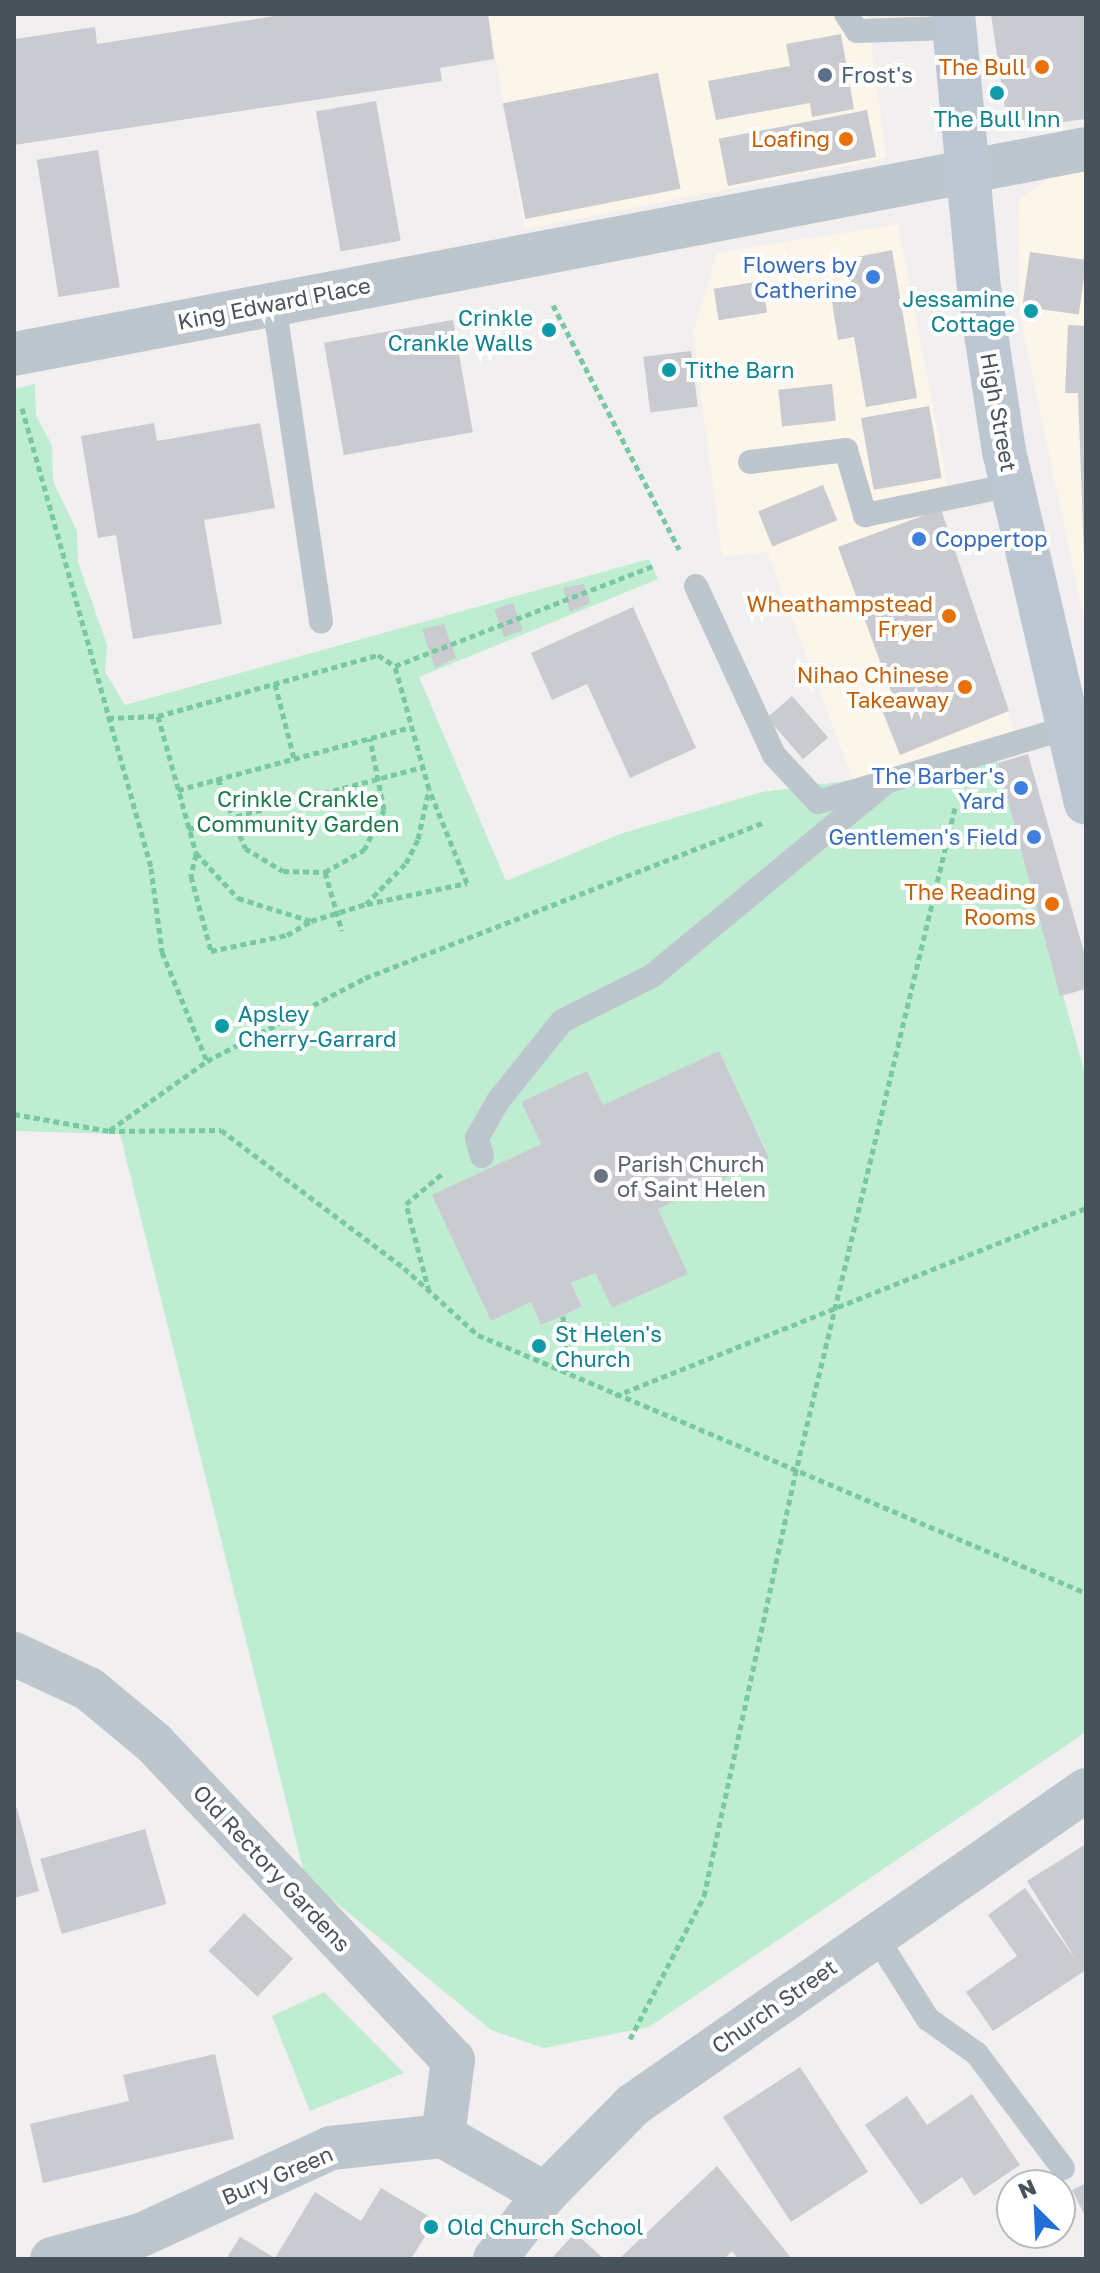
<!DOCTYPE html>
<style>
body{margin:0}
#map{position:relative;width:1100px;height:2273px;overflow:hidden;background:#f1efef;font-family:"Golos Text",sans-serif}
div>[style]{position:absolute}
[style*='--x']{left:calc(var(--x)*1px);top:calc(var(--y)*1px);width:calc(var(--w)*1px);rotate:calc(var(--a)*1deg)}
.commercial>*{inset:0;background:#fbf6e9}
.green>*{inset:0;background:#bfedd1}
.building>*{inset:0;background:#c9cbd1;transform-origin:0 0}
.path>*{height:5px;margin-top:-2.5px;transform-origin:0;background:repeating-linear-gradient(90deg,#78c9a2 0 6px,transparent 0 10px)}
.service>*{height:24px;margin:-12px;padding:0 12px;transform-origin:12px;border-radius:12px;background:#bdc6cd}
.minor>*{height:44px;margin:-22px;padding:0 22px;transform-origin:22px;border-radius:22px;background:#bdc6cd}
.tertiary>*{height:44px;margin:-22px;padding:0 22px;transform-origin:22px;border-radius:22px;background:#bdc6cd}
.secondary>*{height:44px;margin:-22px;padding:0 22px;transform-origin:22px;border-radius:22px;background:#bdc7d2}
.dots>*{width:22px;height:22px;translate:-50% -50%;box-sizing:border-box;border:4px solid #fff;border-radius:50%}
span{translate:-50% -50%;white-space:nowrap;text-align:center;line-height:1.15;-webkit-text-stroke:8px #fff;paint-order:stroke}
.food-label{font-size:22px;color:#c56008}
.right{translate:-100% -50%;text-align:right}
.service-label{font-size:22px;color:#4e5e75}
.left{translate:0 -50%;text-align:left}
.culture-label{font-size:22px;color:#0d838f}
.shop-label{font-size:22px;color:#366cbe}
.street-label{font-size:22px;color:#47525b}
.park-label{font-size:22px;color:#1b7a4b}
.worship-label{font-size:22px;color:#5b616d}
.frame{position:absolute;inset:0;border:16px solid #47525b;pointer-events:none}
.north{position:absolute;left:996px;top:2169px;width:80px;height:80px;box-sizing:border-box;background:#fff;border:2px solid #b5babd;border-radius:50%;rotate:336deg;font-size:22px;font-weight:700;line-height:32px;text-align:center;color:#47525b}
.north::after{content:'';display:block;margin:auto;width:28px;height:36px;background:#216fd9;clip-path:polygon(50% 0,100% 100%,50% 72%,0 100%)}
</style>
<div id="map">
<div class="commercial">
<i style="clip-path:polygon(488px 14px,876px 14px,868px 17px,886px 158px,525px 229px)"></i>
<i style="clip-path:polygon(1086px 167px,1086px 629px,1019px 312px,1018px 200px,1051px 176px)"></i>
<i style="clip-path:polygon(898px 224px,947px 481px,941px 509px,1015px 732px,853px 780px,767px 552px,722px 557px,693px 332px,717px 253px)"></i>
</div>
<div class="green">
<i style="clip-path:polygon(evenodd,35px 384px,36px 416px,52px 445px,53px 481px,77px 531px,78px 562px,107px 645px,105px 672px,125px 705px,649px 559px,658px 579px,419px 677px,506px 881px,620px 834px,762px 792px,853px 780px,981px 741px,998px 763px,1086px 1077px,1086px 1732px,649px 2027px,544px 2048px,491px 2030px,305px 1877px,120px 1134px,14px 1131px,14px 389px,35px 384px,719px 1052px,769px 1157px,658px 1209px,687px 1274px,612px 1308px,595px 1273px,571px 1283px,582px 1306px,563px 1316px,542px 1325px,531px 1302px,491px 1321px,433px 1195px,541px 1144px,521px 1102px,587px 1072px,603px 1105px,719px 1052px)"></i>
<i style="clip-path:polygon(324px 1992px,404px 2073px,310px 2111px,272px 2016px)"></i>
</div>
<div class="building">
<i style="clip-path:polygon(287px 14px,488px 14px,494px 59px,440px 68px,442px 81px,14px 145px,15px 39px,95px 27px,97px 44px)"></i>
<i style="clip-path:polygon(991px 14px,1086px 14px,1086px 119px,1008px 129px)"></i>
<i style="clip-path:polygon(841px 34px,854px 109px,812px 117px,810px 103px,716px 120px,708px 81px,790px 66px,786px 44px)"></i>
<i style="left:658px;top:73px;width:118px;height:158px;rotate:79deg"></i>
<i style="left:376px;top:101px;width:142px;height:61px;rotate:80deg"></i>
<i style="left:867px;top:110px;width:48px;height:151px;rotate:79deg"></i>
<i style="left:98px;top:150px;width:139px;height:62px;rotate:81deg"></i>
<i style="clip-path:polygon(892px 250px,917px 398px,866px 407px,854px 337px,838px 340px,832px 302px,854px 298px,847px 259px)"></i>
<i style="left:1030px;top:252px;width:57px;height:55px;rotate:8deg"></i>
<i style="left:762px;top:281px;width:32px;height:49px;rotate:81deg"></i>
<i style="left:453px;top:320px;width:114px;height:131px;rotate:80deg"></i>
<i style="clip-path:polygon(1068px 325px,1086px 326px,1084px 557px,1078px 393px,1065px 393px)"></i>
<i style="left:691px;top:351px;width:56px;height:48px;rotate:83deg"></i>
<i style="left:832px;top:384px;width:37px;height:54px;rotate:84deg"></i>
<i style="left:929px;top:406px;width:73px;height:69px;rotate:80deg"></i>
<i style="clip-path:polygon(154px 423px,157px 441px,260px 423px,275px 508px,204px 520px,222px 624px,133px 639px,116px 535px,98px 538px,81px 436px)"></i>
<i style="left:823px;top:485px;width:38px;height:70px;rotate:68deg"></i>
<i style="clip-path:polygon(941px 509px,1009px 711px,900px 755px,882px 710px,896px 705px,838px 547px)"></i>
<i style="clip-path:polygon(584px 584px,590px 603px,570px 612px,563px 588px)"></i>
<i style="left:513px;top:603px;width:29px;height:20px;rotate:70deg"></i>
<i style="clip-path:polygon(633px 607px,696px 748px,630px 778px,587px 684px,552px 700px,531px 653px)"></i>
<i style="clip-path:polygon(444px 624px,456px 658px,435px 668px,422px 629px)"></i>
<i style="left:792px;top:696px;width:55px;height:33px;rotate:49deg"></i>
<i style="clip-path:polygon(1028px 754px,1086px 959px,1086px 989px,1060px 996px,998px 763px)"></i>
<i style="clip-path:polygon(719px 1051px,769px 1158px,658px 1209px,688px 1274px,612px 1308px,595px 1273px,571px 1283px,582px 1306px,563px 1316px,541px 1325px,531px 1302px,491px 1321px,432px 1195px,541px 1144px,521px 1102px,587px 1071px,603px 1105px)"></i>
<i style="clip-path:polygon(17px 1808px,39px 1891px,14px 1898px,14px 1809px)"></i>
<i style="left:145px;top:1829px;width:78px;height:109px;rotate:74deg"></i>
<i style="clip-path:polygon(1086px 1844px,1086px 1970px,993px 2031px,966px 1992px,1017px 1956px,988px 1915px,1025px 1888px,1076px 1960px,1027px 1881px)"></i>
<i style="left:244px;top:1913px;width:67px;height:52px;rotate:43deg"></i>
<i style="clip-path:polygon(215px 2054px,234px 2139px,43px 2183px,30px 2124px,129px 2101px,123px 2075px)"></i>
<i style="left:800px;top:2067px;width:125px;height:92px;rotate:57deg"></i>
<i style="clip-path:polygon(972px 2094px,1020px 2165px,974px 2196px,962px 2177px,921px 2205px,865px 2125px,907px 2096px,927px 2125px)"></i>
<i style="clip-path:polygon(717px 2166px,792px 2259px,738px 2259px,732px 2251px,724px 2259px,619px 2259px)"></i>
<i style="clip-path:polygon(1086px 2183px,1086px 2218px,1072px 2190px)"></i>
<i style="clip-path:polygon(381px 2188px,435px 2220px,411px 2259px,226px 2259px,240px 2237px,275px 2258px,315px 2192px,361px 2221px)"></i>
<i style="clip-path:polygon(575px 2233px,604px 2259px,551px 2259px)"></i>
</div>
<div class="path">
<i style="--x:553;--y:305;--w:275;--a:62.7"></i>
<i style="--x:22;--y:408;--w:478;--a:74.3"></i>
<i style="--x:151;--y:868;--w:85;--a:82.5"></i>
<i style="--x:162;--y:952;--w:118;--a:67.6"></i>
<i style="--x:275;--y:684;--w:76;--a:75.6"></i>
<i style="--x:158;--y:716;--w:142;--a:74.5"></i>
<i style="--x:196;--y:853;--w:62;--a:47"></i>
<i style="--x:238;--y:898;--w:77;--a:17.5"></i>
<i style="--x:311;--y:921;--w:58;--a:-17.2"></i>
<i style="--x:366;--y:904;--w:57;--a:-45.7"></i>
<i style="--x:406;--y:863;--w:27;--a:-63"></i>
<i style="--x:418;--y:839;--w:51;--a:-77.6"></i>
<i style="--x:429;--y:789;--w:128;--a:-105.5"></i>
<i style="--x:108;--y:718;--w:50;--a:-2.3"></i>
<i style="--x:158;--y:716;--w:228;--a:-15.5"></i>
<i style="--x:378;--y:655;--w:20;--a:33"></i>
<i style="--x:395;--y:666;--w:280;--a:-21.2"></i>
<i style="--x:218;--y:779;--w:74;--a:68.6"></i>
<i style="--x:245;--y:848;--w:44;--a:31.2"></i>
<i style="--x:283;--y:871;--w:42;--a:1.4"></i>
<i style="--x:325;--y:872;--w:45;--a:-29.4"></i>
<i style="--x:364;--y:850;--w:45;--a:-63.4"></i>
<i style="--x:384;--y:810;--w:73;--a:-101"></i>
<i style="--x:178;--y:790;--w:241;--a:-15.1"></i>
<i style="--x:188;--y:829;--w:243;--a:-14.8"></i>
<i style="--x:196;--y:854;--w:23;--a:103"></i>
<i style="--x:191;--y:876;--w:78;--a:75.1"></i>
<i style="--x:211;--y:951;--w:78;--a:-11.9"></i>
<i style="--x:287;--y:935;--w:28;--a:-30"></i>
<i style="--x:325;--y:872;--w:61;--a:73.9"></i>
<i style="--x:367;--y:904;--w:102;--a:-11.9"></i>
<i style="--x:467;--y:883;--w:101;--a:-112"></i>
<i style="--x:14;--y:1114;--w:97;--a:10.1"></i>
<i style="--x:109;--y:1131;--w:112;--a:-0.5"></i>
<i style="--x:221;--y:1130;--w:229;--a:37"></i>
<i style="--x:404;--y:1268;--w:100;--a:42.2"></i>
<i style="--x:478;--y:1335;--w:660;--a:22.99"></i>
<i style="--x:110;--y:1130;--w:119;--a:-35.4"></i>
<i style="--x:207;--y:1061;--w:178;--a:-27.7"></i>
<i style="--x:365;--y:978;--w:429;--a:-21.3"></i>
<i style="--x:429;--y:1291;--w:90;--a:-104.8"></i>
<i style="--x:406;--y:1204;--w:48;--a:-40"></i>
<i style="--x:563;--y:1316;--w:59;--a:86.1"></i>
<i style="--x:615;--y:1396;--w:507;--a:-21.76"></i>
<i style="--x:630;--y:2039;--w:161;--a:-62.6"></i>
<i style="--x:704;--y:1896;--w:431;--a:-77.8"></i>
<i style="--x:795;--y:1475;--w:686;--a:-76.51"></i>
</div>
<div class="service">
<i style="--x:846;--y:14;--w:20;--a:57"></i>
<i style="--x:857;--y:31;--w:95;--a:-1.8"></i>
<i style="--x:274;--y:303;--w:322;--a:81.6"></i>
<i style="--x:750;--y:462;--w:97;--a:-7.1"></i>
<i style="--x:846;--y:450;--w:68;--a:73.7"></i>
<i style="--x:865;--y:515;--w:150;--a:-11.5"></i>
<i style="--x:696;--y:586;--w:186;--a:65.2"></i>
<i style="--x:774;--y:755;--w:64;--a:46.9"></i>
<i style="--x:818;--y:802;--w:259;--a:-16.6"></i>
<i style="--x:482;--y:1156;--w:19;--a:-106"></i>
<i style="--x:477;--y:1138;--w:43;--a:-60.4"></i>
<i style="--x:498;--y:1101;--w:102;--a:-51.3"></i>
<i style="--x:562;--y:1021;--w:101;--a:-26.6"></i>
<i style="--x:652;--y:976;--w:300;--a:-39.6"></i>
<i style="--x:875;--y:1935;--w:99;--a:57.8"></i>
<i style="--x:928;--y:2019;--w:60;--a:35.5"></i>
<i style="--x:977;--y:2054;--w:143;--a:53"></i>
</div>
<div class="minor">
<i style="--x:14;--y:354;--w:1091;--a:-10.83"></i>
<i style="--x:14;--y:1654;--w:83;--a:25"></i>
<i style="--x:89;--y:1689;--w:85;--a:39.7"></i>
<i style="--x:154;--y:1743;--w:436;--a:46.7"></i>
<i style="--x:453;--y:2060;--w:77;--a:97.5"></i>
<i style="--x:52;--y:2259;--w:92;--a:-15.1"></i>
<i style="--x:141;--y:2235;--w:209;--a:-24.6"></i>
<i style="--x:331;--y:2148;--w:113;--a:-6.1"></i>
<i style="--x:443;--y:2136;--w:117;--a:29.6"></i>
</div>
<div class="tertiary">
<i style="--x:495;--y:2259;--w:82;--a:-52.4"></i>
<i style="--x:545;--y:2194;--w:125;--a:-45.3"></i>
<i style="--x:633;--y:2105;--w:552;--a:-34.81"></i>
</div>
<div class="secondary">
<i style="--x:953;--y:14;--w:275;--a:84.6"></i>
<i style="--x:979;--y:288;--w:165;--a:81.3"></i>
<i style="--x:1004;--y:451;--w:361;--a:76.9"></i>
</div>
<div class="dots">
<i style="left:1042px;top:67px;background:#e8710a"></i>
<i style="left:825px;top:75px;background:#5c6f8a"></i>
<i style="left:997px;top:93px;background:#0f9aa8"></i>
<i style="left:846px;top:139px;background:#e8710a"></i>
<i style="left:873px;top:277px;background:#3f7fe0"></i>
<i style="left:1031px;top:311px;background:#0f9aa8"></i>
<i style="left:549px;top:330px;background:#0f9aa8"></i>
<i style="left:669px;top:370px;background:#0f9aa8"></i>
<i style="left:919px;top:539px;background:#3f7fe0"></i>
<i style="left:949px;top:616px;background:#e8710a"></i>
<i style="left:965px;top:687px;background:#e8710a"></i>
<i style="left:1021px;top:788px;background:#3f7fe0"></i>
<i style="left:1034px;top:837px;background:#3f7fe0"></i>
<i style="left:1052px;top:904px;background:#e8710a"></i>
<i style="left:222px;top:1026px;background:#0f9aa8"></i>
<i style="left:601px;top:1176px;background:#6b7280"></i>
<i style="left:539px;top:1346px;background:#0f9aa8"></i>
<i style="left:431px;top:2227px;background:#0f9aa8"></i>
</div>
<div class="food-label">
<span class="right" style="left:1026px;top:67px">The Bull</span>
<span class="right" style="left:830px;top:139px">Loafing</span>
<span class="right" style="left:933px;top:616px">Wheathampstead<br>Fryer</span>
<span class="right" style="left:949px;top:687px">Nihao Chinese<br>Takeaway</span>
<span class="right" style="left:1036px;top:904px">The Reading<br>Rooms</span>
</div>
<div class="service-label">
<span class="left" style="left:841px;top:75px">Frost's</span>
</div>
<div class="culture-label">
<span style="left:997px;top:119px">The Bull Inn</span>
<span class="right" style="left:1015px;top:311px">Jessamine<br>Cottage</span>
<span class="right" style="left:533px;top:330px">Crinkle<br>Crankle Walls</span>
<span class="left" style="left:685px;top:370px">Tithe Barn</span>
<span class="left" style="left:238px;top:1026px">Apsley<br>Cherry-Garrard</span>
<span class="left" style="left:555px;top:1346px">St Helen's<br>Church</span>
<span class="left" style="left:447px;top:2227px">Old Church School</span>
</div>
<div class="shop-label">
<span class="right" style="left:857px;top:277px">Flowers by<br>Catherine</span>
<span class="left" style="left:935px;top:539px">Coppertop</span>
<span class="right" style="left:1005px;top:788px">The Barber's<br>Yard</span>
<span class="right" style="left:1018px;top:837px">Gentlemen's Field</span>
</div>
<div class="street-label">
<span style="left:274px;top:303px;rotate:-11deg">King Edward Place</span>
<span style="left:999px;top:412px;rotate:80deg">High Street</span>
<span style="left:272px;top:1868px;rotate:47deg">Old Rectory Gardens</span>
<span style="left:774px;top:2006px;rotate:-35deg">Church Street</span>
<span style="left:277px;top:2175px;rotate:-23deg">Bury Green</span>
</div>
<div class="park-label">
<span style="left:298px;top:811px">Crinkle Crankle<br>Community Garden</span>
</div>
<div class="worship-label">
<span class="left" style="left:617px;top:1176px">Parish Church<br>of Saint Helen</span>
</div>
<div class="frame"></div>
<div class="north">N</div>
</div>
